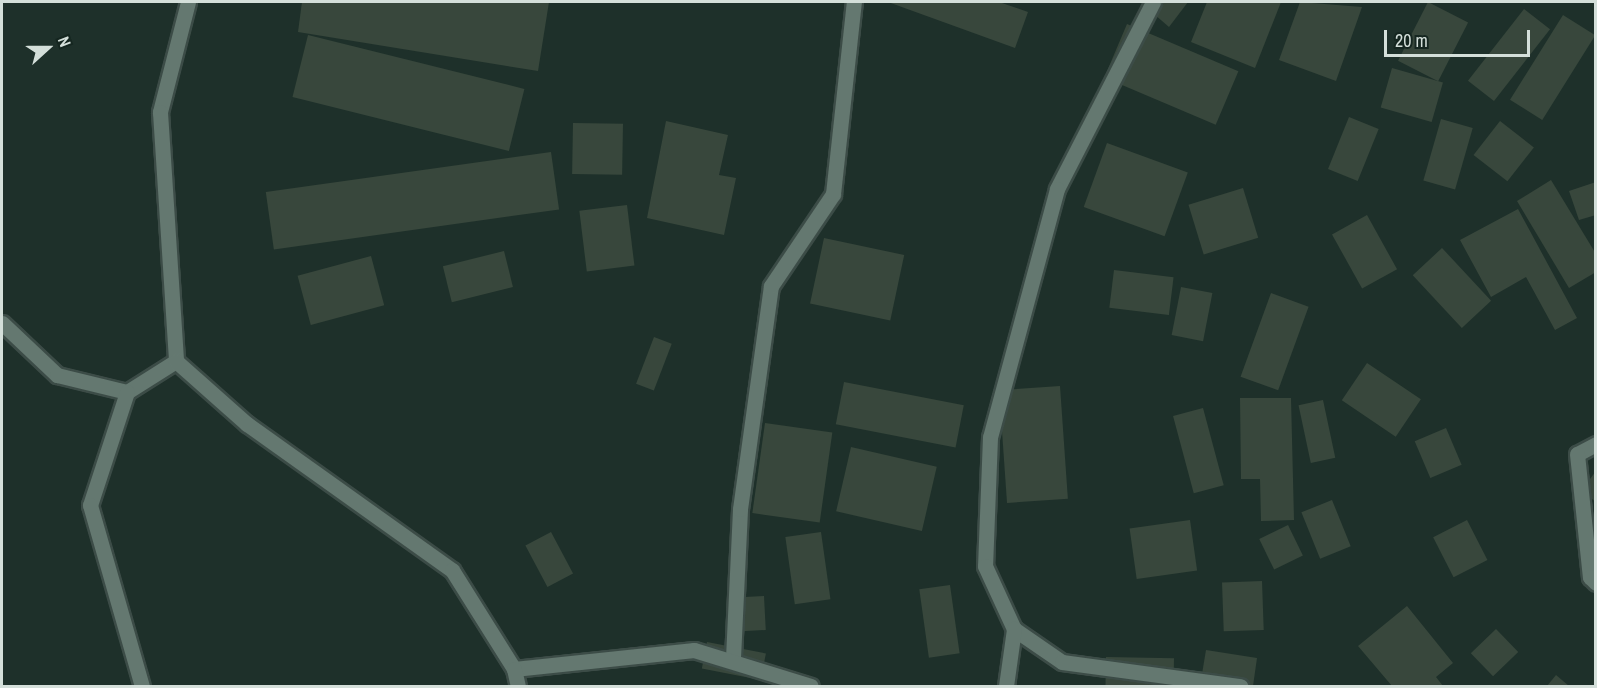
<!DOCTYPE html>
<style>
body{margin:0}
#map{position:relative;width:1597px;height:688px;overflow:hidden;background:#1e302a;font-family:"Archivo Narrow",sans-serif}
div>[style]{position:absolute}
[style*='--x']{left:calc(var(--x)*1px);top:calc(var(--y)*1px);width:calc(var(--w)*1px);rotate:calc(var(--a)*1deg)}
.building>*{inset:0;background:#38473c;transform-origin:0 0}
.roads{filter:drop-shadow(2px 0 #3c4c47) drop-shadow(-2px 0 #3c4c47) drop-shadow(0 2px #3c4c47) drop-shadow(0 -2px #3c4c47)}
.minor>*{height:15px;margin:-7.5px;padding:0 7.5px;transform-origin:7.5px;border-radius:7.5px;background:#647870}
.tertiary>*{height:15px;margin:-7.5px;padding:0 7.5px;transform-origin:7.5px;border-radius:7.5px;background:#647870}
span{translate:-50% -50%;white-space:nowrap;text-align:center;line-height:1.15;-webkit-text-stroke:6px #152620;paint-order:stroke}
.frame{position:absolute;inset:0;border:3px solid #d4dfda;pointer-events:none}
.north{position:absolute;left:18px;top:18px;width:60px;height:60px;-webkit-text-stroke:4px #152620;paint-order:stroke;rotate:69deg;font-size:16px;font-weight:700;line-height:24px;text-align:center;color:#d4dfda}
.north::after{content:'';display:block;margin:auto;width:21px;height:27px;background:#d4dfda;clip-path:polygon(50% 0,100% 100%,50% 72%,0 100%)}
.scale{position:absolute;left:1384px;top:30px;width:146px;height:27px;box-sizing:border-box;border:3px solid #d4dfda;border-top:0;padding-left:8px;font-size:18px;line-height:21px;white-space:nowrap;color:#d4dfda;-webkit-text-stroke:4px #152620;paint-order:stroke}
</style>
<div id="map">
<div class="building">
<i style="clip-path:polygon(302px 2px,549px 2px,538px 71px,298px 32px)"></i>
<i style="clip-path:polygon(888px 2px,999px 2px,1028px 12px,1015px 48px)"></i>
<i style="clip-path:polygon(1140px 2px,1188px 2px,1169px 27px)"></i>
<i style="clip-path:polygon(1207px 2px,1281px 2px,1255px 68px,1191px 42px)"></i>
<i style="clip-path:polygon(1300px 2px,1362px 7px,1336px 81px,1279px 60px)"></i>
<i style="left:1428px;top:2px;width:45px;height:66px;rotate:27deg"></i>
<i style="left:1524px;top:9px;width:33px;height:91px;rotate:38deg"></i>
<i style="left:1563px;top:15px;width:38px;height:100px;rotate:32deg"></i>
<i style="left:1127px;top:24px;width:121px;height:58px;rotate:23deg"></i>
<i style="left:308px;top:35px;width:223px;height:64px;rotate:14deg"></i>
<i style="left:1392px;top:68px;width:53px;height:41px;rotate:16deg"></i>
<i style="left:1349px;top:117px;width:32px;height:56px;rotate:22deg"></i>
<i style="left:1441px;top:119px;width:33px;height:64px;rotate:16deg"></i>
<i style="clip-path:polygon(666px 121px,728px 135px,719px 175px,736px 178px,724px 235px,647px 218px)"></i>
<i style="left:1500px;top:121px;width:43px;height:43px;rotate:38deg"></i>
<i style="left:573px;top:123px;width:50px;height:51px;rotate:1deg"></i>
<i style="left:1107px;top:143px;width:86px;height:68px;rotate:20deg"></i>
<i style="left:551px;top:152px;width:58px;height:288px;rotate:82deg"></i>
<i style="clip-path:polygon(1551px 180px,1596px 254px,1596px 272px,1569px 288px,1517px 201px)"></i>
<i style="clip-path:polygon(1596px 182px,1596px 215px,1579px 220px,1569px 191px)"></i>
<i style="left:1243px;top:188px;width:52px;height:57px;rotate:73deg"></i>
<i style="left:627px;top:205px;width:61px;height:48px;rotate:83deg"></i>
<i style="clip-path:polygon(1518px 209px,1577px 318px,1555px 330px,1526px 277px,1491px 297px,1460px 240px)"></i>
<i style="left:1367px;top:215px;width:62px;height:40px;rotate:61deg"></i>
<i style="left:824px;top:238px;width:82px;height:67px;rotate:12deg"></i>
<i style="left:1442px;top:248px;width:72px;height:40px;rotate:47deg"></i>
<i style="left:504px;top:251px;width:37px;height:63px;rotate:76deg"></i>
<i style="left:371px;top:256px;width:51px;height:76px;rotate:75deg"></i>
<i style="left:1114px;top:270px;width:60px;height:38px;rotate:7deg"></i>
<i style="left:1181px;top:287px;width:32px;height:49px;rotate:11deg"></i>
<i style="left:1271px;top:293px;width:40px;height:89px;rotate:20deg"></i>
<i style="left:654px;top:337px;width:19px;height:50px;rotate:21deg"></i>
<i style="left:1367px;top:363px;width:65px;height:45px;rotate:34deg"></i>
<i style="left:844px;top:382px;width:122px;height:43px;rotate:11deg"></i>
<i style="left:1060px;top:386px;width:113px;height:61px;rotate:86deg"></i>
<i style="clip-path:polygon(1240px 398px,1291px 398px,1294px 520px,1261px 521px,1260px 479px,1241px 479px)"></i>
<i style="left:1323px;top:400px;width:59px;height:25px;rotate:78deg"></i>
<i style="left:1203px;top:408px;width:80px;height:31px;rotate:75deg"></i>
<i style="left:765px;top:423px;width:68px;height:91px;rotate:8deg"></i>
<i style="left:1446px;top:428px;width:40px;height:34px;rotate:67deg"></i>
<i style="left:851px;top:447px;width:88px;height:66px;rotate:13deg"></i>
<i style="clip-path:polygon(1596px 471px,1596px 502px,1581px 491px)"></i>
<i style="left:1332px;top:500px;width:50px;height:33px;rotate:68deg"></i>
<i style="left:1190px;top:520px;width:51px;height:61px;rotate:82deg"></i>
<i style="left:1467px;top:520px;width:45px;height:38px;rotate:63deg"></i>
<i style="left:1288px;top:525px;width:34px;height:32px;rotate:64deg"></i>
<i style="left:551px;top:532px;width:47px;height:29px;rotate:62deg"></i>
<i style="left:821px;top:532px;width:68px;height:36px;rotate:82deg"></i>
<i style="left:1262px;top:581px;width:49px;height:40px;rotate:88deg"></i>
<i style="left:950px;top:585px;width:69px;height:31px;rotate:82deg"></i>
<i style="left:764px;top:596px;width:34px;height:34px;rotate:87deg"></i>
<i style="clip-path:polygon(1407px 606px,1453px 663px,1436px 677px,1443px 686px,1392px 686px,1358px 646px)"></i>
<i style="left:1496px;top:629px;width:32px;height:35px;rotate:46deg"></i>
<i style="left:707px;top:642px;width:60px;height:27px;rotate:11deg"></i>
<i style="clip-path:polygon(1206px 650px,1257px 658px,1253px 686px,1200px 686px)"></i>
<i style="left:1106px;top:657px;width:68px;height:29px;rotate:1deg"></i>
<i style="clip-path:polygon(1556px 675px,1569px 686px,1547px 686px)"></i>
</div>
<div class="roads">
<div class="minor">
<i style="--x:1153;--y:2;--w:210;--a:117.2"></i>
<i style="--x:1057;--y:189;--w:257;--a:105.1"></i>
<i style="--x:990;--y:437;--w:129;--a:92.2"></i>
<i style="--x:985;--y:566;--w:69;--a:65.3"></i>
<i style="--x:1014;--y:629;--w:58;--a:34.5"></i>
<i style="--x:1062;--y:662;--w:180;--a:7.7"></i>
<i style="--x:2;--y:323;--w:76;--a:43.4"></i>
<i style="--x:57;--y:375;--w:72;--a:13.7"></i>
<i style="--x:127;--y:392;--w:58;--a:-32.3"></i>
<i style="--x:127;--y:392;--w:119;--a:108.1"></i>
<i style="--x:90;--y:505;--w:188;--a:74"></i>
<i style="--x:1596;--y:444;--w:21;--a:152"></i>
<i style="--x:1577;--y:454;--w:124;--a:84"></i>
<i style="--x:1590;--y:577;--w:8;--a:45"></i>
<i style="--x:733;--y:658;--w:149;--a:-87.3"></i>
<i style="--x:740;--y:509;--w:225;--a:-82.1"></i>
<i style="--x:771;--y:286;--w:111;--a:-56"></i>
<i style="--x:833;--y:194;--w:193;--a:-83.8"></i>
<i style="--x:514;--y:669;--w:181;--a:-6"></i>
<i style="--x:694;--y:650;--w:122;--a:17.1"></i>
<i style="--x:1006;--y:686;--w:58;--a:-82"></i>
</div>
<div class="tertiary">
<i style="--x:188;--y:2;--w:114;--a:104.3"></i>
<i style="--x:160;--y:112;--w:250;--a:86.3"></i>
<i style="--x:176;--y:361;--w:95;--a:41.6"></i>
<i style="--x:247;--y:424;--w:252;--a:35.5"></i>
<i style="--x:452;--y:570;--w:117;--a:57.9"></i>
<i style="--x:514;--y:669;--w:17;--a:77"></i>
</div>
</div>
<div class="frame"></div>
<div class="north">N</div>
<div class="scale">20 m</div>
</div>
